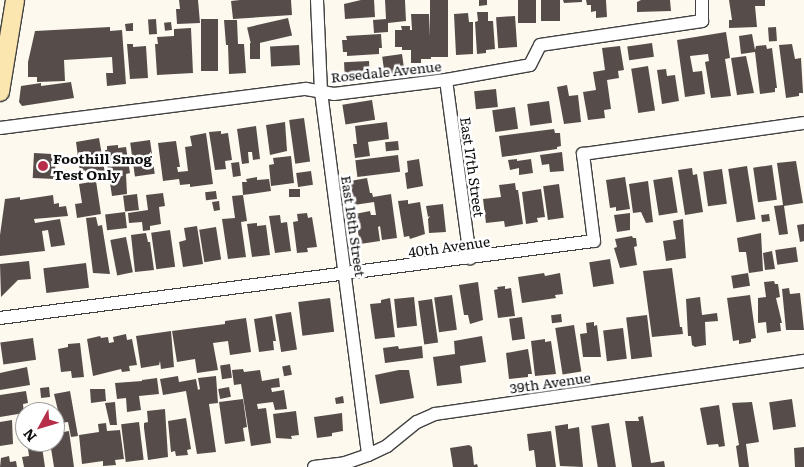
<!DOCTYPE html>
<style>
body{margin:0}
#map{position:relative;width:804px;height:467px;overflow:hidden;background:#fef9ef;font-family:Literata,serif}
div>[style]{position:absolute}
[style*='--x']{left:calc(var(--x)*1px);top:calc(var(--y)*1px);width:calc(var(--w)*1px);rotate:calc(var(--a)*1deg)}
.building>*{inset:0;background:#564d4b;transform-origin:0 0}
.roads{filter:drop-shadow(1px 0 #414141) drop-shadow(-1px 0 #414141) drop-shadow(0 1px #414141) drop-shadow(0 -1px #414141)}
.minor>*{height:12px;margin:-6px;padding:0 6px;transform-origin:6px;border-radius:6px;background:#fff}
.secondary>*{height:18px;margin:-9px;padding:0 9px;transform-origin:9px;border-radius:9px;background:#fae6ae}
.dots>*{width:14px;height:14px;translate:-50% -50%;box-sizing:border-box;border:2px solid #fff;border-radius:50%}
span{translate:-50% -50%;white-space:nowrap;text-align:center;line-height:1.15;-webkit-text-stroke:5px #fff;paint-order:stroke}
.street-label{font-size:14px;color:#0e0e0e}
.poi-label{font-size:14px;color:#0e0e0e;font-weight:700}
.left{translate:0 -50%;text-align:left}
.north{position:absolute;left:15px;top:402px;width:50px;height:50px;box-sizing:border-box;background:#fff;border:1px solid #9f9f9f;border-radius:50%;rotate:231deg;font-size:14px;font-weight:700;line-height:20px;text-align:center;color:#0e0e0e}
.north::after{content:'';display:block;margin:auto;width:18px;height:22px;background:#b62e49;clip-path:polygon(50% 0,100% 100%,50% 72%,0 100%)}
</style>
<div id="map">
<div class="building">
<i style="clip-path:polygon(179px 0,198px 0,200px 23px,177px 24px,176px 9px,180px 9px)"></i>
<i style="clip-path:polygon(240px 0,291px 0,292px 15px,233px 19px,231px 1px)"></i>
<i style="clip-path:polygon(361px 0,374px 0,375px 17px,345px 19px,344px 4px)"></i>
<i style="clip-path:polygon(385px 0,405px 0,406px 21px,388px 23px,388px 32px,374px 33px,373px 20px,386px 19px)"></i>
<i style="left:430px;top:0;width:18px;height:57px"></i>
<i style="clip-path:polygon(479px 0,487px 0,487px 5px,479px 6px)"></i>
<i style="left:518px;top:0;width:18px;height:23px"></i>
<i style="left:541px;top:0;width:19px;height:21px"></i>
<i style="clip-path:polygon(563px 0,582px 0,582px 2px,564px 3px)"></i>
<i style="clip-path:polygon(586px 0,606px 0,607px 17px,596px 18px,596px 11px,591px 12px,591px 5px,587px 5px)"></i>
<i style="clip-path:polygon(641px 0,670px 0,671px 11px,637px 12px,637px 2px)"></i>
<i style="clip-path:polygon(729px 0,765px 0,765px 6px,755px 6px,757px 27px,729px 28px,729px 20px,732px 20px)"></i>
<i style="clip-path:polygon(477px 12px,488px 12px,488px 21px,493px 21px,495px 49px,486px 50px,486px 53px,477px 54px,475px 22px,478px 21px)"></i>
<i style="clip-path:polygon(468px 13px,469px 22px,473px 22px,473px 54px,456px 55px,454px 14px)"></i>
<i style="clip-path:polygon(411px 14px,429px 14px,431px 59px,421px 59px,421px 63px,411px 63px,411px 50px,402px 50px,402px 47px,395px 47px,395px 30px,402px 30px,401px 26px,410px 26px,410px 30px,412px 30px)"></i>
<i style="left:515px;top:16px;width:31px;height:19px;rotate:86deg"></i>
<i style="left:288px;top:18px;width:18px;height:42px;rotate:77deg"></i>
<i style="left:156px;top:19px;width:15px;height:8px;rotate:86deg"></i>
<i style="left:201px;top:19px;width:17px;height:52px"></i>
<i style="clip-path:polygon(224px 20px,237px 20px,238px 44px,244px 44px,246px 73px,229px 74px,228px 45px,226px 45px)"></i>
<i style="left:171px;top:22px;width:8px;height:7px;rotate:83deg"></i>
<i style="clip-path:polygon(133px 23px,133px 31px,126px 31px,125px 24px)"></i>
<i style="clip-path:polygon(110px 27px,110px 31px,122px 30px,126px 84px,107px 86px,106px 73px,113px 73px,112px 57px,64px 60px,65px 81px,37px 82px,37px 77px,28px 77px,28px 62px,35px 31px)"></i>
<i style="left:776px;top:27px;width:14px;height:8px;rotate:86deg"></i>
<i style="clip-path:polygon(191px 28px,193px 73px,157px 75px,155px 44px,158px 44px,157px 37px,174px 36px,174px 29px)"></i>
<i style="clip-path:polygon(726px 32px,730px 58px,725px 59px,731px 96px,711px 98px,705px 62px,709px 61px,708px 54px,690px 56px,693px 72px,702px 71px,705px 94px,685px 97px,677px 40px)"></i>
<i style="clip-path:polygon(381px 34px,382px 48px,379px 48px,379px 54px,347px 56px,347px 52px,343px 52px,342px 40px,347px 40px,346px 36px)"></i>
<i style="clip-path:polygon(752px 34px,755px 50px,756px 46px,766px 45px,767px 49px,772px 48px,777px 88px,775px 88px,775px 92px,760px 94px,755px 52px,741px 54px,739px 36px)"></i>
<i style="left:250px;top:43px;width:10px;height:16px"></i>
<i style="left:652px;top:43px;width:14px;height:25px;rotate:82deg"></i>
<i style="clip-path:polygon(127px 44px,133px 44px,133px 47px,146px 46px,148px 78px,130px 79px)"></i>
<i style="clip-path:polygon(792px 44px,795px 59px,801px 58px,803px 93px,799px 93px,799px 96px,786px 98px,779px 45px)"></i>
<i style="left:299px;top:45px;width:20px;height:29px;rotate:87deg"></i>
<i style="clip-path:polygon(620px 46px,624px 70px,618px 71px,619px 78px,607px 80px,611px 109px,604px 110px,605px 118px,588px 120px,583px 92px,596px 90px,593px 72px,605px 70px,602px 48px)"></i>
<i style="left:402px;top:54px;width:21px;height:20px;rotate:82deg"></i>
<i style="clip-path:polygon(746px 56px,754px 93px,737px 95px,731px 58px)"></i>
<i style="left:369px;top:61px;width:18px;height:25px;rotate:87deg"></i>
<i style="left:648px;top:66px;width:45px;height:17px;rotate:81deg"></i>
<i style="clip-path:polygon(666px 69px,667px 76px,675px 75px,679px 101px,662px 104px,657px 70px)"></i>
<i style="clip-path:polygon(71px 82px,74px 98px,22px 106px,19px 102px,21px 86px,41px 83px,41px 86px)"></i>
<i style="clip-path:polygon(567px 85px,569px 96px,578px 95px,581px 122px,564px 124px,557px 87px)"></i>
<i style="left:496px;top:89px;width:18px;height:22px;rotate:84deg"></i>
<i style="left:372px;top:100px;width:20px;height:30px;rotate:81deg"></i>
<i style="left:549px;top:101px;width:22px;height:22px;rotate:82deg"></i>
<i style="left:515px;top:107px;width:22px;height:23px;rotate:82deg"></i>
<i style="left:304px;top:118px;width:44px;height:15px;rotate:82deg"></i>
<i style="clip-path:polygon(285px 122px,287px 151px,270px 155px,266px 125px)"></i>
<i style="clip-path:polygon(387px 122px,389px 139px,368px 142px,370px 156px,355px 158px,353px 144px,357px 144px,355px 126px)"></i>
<i style="clip-path:polygon(256px 126px,260px 159px,253px 160px,252px 152px,248px 152px,249px 163px,242px 164px,237px 129px)"></i>
<i style="clip-path:polygon(554px 129px,555px 133px,560px 133px,561px 146px,557px 147px,557px 149px,502px 157px,499px 136px)"></i>
<i style="clip-path:polygon(221px 131px,221px 134px,228px 133px,232px 160px,225px 161px,226px 169px,215px 170px,209px 132px)"></i>
<i style="clip-path:polygon(206px 133px,213px 184px,190px 187px,190px 184px,180px 185px,179px 179px,163px 181px,158px 143px,176px 141px,180px 167px,177px 167px,178px 172px,188px 171px,185px 147px,192px 146px,190px 136px)"></i>
<i style="clip-path:polygon(99px 138px,106px 179px,98px 180px,97px 176px,81px 179px,76px 142px)"></i>
<i style="left:150px;top:140px;width:34px;height:20px;rotate:82deg"></i>
<i style="left:398px;top:141px;width:9px;height:13px;rotate:84deg"></i>
<i style="clip-path:polygon(118px 145px,118px 148px,126px 147px,130px 173px,126px 174px,127px 194px,112px 196px,105px 150px,107px 150px,107px 146px)"></i>
<i style="clip-path:polygon(562px 152px,564px 171px,550px 172px,549px 164px,542px 165px,540px 155px)"></i>
<i style="left:34px;top:153px;width:22px;height:25px;rotate:3deg"></i>
<i style="left:398px;top:155px;width:17px;height:43px;rotate:83deg"></i>
<i style="clip-path:polygon(291px 156px,294px 183px,271px 186px,269px 165px,274px 164px,273px 158px)"></i>
<i style="clip-path:polygon(419px 159px,423px 186px,407px 189px,405px 173px,408px 172px,407px 161px)"></i>
<i style="clip-path:polygon(517px 159px,517px 161px,531px 159px,533px 173px,519px 175px,519px 168px,510px 170px,508px 160px)"></i>
<i style="clip-path:polygon(796px 161px,803px 203px,784px 206px,788px 234px,779px 235px,774px 206px,783px 205px,777px 163px)"></i>
<i style="left:239px;top:162px;width:14px;height:8px;rotate:82deg"></i>
<i style="left:772px;top:165px;width:35px;height:19px;rotate:82deg"></i>
<i style="left:747px;top:166px;width:54px;height:19px;rotate:81deg"></i>
<i style="clip-path:polygon(692px 168px,693px 175px,697px 174px,703px 212px,685px 215px,678px 170px)"></i>
<i style="left:722px;top:169px;width:35px;height:19px;rotate:82deg"></i>
<i style="left:311px;top:171px;width:14px;height:15px;rotate:82deg"></i>
<i style="clip-path:polygon(257px 177px,257px 180px,269px 179px,271px 191px,243px 195px,242px 182px,247px 182px,246px 179px)"></i>
<i style="clip-path:polygon(625px 177px,630px 209px,616px 211px,616px 207px,610px 208px,606px 180px)"></i>
<i style="left:672px;top:177px;width:36px;height:19px;rotate:81deg"></i>
<i style="clip-path:polygon(367px 178px,370px 193px,372px 193px,373px 197px,391px 194px,397px 238px,382px 240px,380px 226px,378px 227px,380px 241px,360px 244px,355px 214px,370px 211px,371px 215px,376px 215px,374px 202px,354px 205px,350px 181px)"></i>
<i style="clip-path:polygon(96px 181px,101px 214px,77px 218px,75px 204px,82px 203px,79px 184px)"></i>
<i style="clip-path:polygon(648px 181px,653px 222px,646px 223px,641px 212px,633px 213px,629px 184px)"></i>
<i style="clip-path:polygon(515px 183px,516px 190px,518px 190px,523px 224px,505px 227px,504px 221px,486px 223px,483px 199px,501px 197px,499px 185px)"></i>
<i style="left:559px;top:184px;width:34px;height:16px;rotate:82deg"></i>
<i style="left:300px;top:189px;width:8px;height:11px;rotate:90deg"></i>
<i style="clip-path:polygon(541px 189px,545px 217px,537px 218px,538px 222px,526px 224px,522px 192px)"></i>
<i style="left:216px;top:191px;width:8px;height:11px;rotate:83deg"></i>
<i style="clip-path:polygon(163px 193px,165px 206px,159px 207px,161px 224px,150px 226px,150px 230px,143px 231px,142px 222px,129px 223px,128px 213px,148px 210px,146px 195px)"></i>
<i style="left:137px;top:194px;width:16px;height:14px;rotate:83deg"></i>
<i style="clip-path:polygon(53px 195px,54px 204px,59px 203px,59px 207px,66px 206px,68px 216px,34px 219px,35px 223px,60px 219px,65px 245px,51px 247px,48px 230px,42px 231px,45px 251px,0 256px,0 235px,5px 199px,20px 197px,20px 200px)"></i>
<i style="clip-path:polygon(243px 195px,247px 221px,241px 222px,246px 257px,228px 259px,222px 219px,235px 218px,232px 196px)"></i>
<i style="clip-path:polygon(408px 200px,408px 204px,420px 202px,425px 234px,410px 239px,409px 236px,404px 237px,398px 201px)"></i>
<i style="clip-path:polygon(219px 201px,220px 210px,214px 211px,212px 202px)"></i>
<i style="clip-path:polygon(443px 204px,446px 232px,429px 233px,428px 219px,430px 216px,428px 217px,426px 206px)"></i>
<i style="left:125px;top:212px;width:16px;height:20px;rotate:83deg"></i>
<i style="clip-path:polygon(307px 213px,308px 218px,312px 217px,317px 247px,307px 248px,308px 252px,297px 253px,293px 222px,298px 221px,297px 214px)"></i>
<i style="clip-path:polygon(630px 213px,630px 230px,617px 232px,614px 215px)"></i>
<i style="left:769px;top:214px;width:7px;height:8px;rotate:82deg"></i>
<i style="clip-path:polygon(280px 215px,281px 223px,287px 222px,291px 251px,275px 253px,269px 216px)"></i>
<i style="clip-path:polygon(96px 217px,98px 226px,102px 225px,110px 274px,93px 273px,86px 218px)"></i>
<i style="clip-path:polygon(683px 219px,686px 258px,666px 261px,663px 241px,676px 239px,673px 221px)"></i>
<i style="clip-path:polygon(257px 223px,257px 226px,266px 225px,270px 255px,252px 257px,247px 224px)"></i>
<i style="clip-path:polygon(804px 224px,804px 241px,800px 242px,797px 225px)"></i>
<i style="clip-path:polygon(197px 226px,203px 264px,183px 267px,179px 242px,186px 240px,184px 228px)"></i>
<i style="left:216px;top:227px;width:33px;height:17px;rotate:81deg"></i>
<i style="left:170px;top:230px;width:37px;height:19px;rotate:82deg"></i>
<i style="clip-path:polygon(146px 233px,148px 242px,150px 242px,154px 270px,135px 272px,131px 235px)"></i>
<i style="clip-path:polygon(761px 233px,763px 271px,749px 273px,746px 252px,739px 252px,737px 238px)"></i>
<i style="clip-path:polygon(632px 236px,633px 238px,636px 238px,637px 246px,634px 247px,637px 265px,620px 268px,614px 248px,617px 247px,615px 239px)"></i>
<i style="left:126px;top:237px;width:36px;height:16px;rotate:79deg"></i>
<i style="left:796px;top:247px;width:15px;height:21px;rotate:82deg"></i>
<i style="clip-path:polygon(772px 251px,775px 269px,765px 270px,763px 253px)"></i>
<i style="left:610px;top:259px;width:25px;height:21px;rotate:81deg"></i>
<i style="clip-path:polygon(29px 261px,31px 279px,18px 280px,1px 297px,0 264px)"></i>
<i style="left:86px;top:263px;width:25px;height:43px;rotate:83deg"></i>
<i style="clip-path:polygon(672px 268px,680px 327px,682px 327px,683px 334px,652px 337px,643px 271px)"></i>
<i style="clip-path:polygon(544px 273px,545px 276px,560px 273px,563px 294px,555px 295px,556px 298px,522px 303px,518px 277px)"></i>
<i style="left:748px;top:273px;width:13px;height:17px;rotate:81deg"></i>
<i style="clip-path:polygon(774px 281px,775px 284px,778px 284px,780px 297px,776px 298px,782px 323px,780px 323px,781px 331px,767px 333px,766px 322px,758px 323px,758px 298px,766px 297px,764px 282px)"></i>
<i style="clip-path:polygon(478px 282px,483px 320px,470px 324px,468px 315px,464px 315px,459px 285px)"></i>
<i style="clip-path:polygon(505px 286px,505px 289px,511px 288px,515px 316px,498px 318px,494px 290px,498px 289px,497px 287px)"></i>
<i style="clip-path:polygon(789px 288px,790px 294px,800px 293px,804px 330px,786px 330px,782px 289px)"></i>
<i style="left:452px;top:295px;width:35px;height:18px;rotate:82deg"></i>
<i style="clip-path:polygon(750px 295px,756px 338px,751px 339px,751px 342px,739px 344px,739px 340px,733px 341px,727px 298px)"></i>
<i style="left:414px;top:297px;width:29px;height:20px;rotate:84deg"></i>
<i style="clip-path:polygon(700px 297px,702px 315px,717px 313px,718px 321px,705px 322px,706px 345px,695px 347px,692px 345px,691px 336px,688px 336px,686px 299px)"></i>
<i style="left:330px;top:298px;width:34px;height:32px;rotate:83deg"></i>
<i style="clip-path:polygon(390px 298px,395px 337px,375px 339px,370px 304px,381px 303px,381px 300px)"></i>
<i style="left:432px;top:299px;width:44px;height:14px;rotate:82deg"></i>
<i style="left:291px;top:312px;width:38px;height:16px;rotate:81deg"></i>
<i style="left:561px;top:314px;width:8px;height:10px;rotate:83deg"></i>
<i style="left:647px;top:315px;width:42px;height:21px;rotate:83deg"></i>
<i style="clip-path:polygon(272px 316px,276px 341px,273px 341px,274px 350px,259px 352px,254px 319px)"></i>
<i style="left:522px;top:317px;width:22px;height:13px;rotate:82deg"></i>
<i style="clip-path:polygon(246px 318px,251px 352px,230px 355px,228px 341px,213px 343px,218px 370px,197px 373px,195px 359px,177px 362px,172px 331px,225px 324px,225px 321px)"></i>
<i style="clip-path:polygon(594px 322px,594px 326px,597px 325px,601px 357px,583px 357px,580px 334px,587px 333px,586px 323px)"></i>
<i style="left:574px;top:325px;width:47px;height:19px;rotate:81deg"></i>
<i style="left:623px;top:328px;width:31px;height:20px;rotate:83deg"></i>
<i style="clip-path:polygon(171px 331px,174px 367px,161px 369px,160px 361px,159px 365px,141px 368px,136px 336px)"></i>
<i style="clip-path:polygon(126px 334px,127px 340px,132px 339px,137px 365px,129px 366px,130px 371px,122px 372px,121px 369px,93px 376px,87px 339px,100px 336px,101px 338px,108px 337px,109px 343px,114px 342px,113px 337px)"></i>
<i style="clip-path:polygon(482px 336px,486px 362px,460px 366px,462px 383px,437px 386px,433px 357px,455px 354px,454px 341px)"></i>
<i style="left:33px;top:338px;width:22px;height:33px;rotate:82deg"></i>
<i style="clip-path:polygon(545px 339px,545px 342px,551px 341px,556px 374px,535px 376px,531px 341px)"></i>
<i style="clip-path:polygon(80px 343px,84px 377px,72px 378px,71px 371px,61px 372px,58px 349px,68px 347px,68px 344px)"></i>
<i style="clip-path:polygon(398px 346px,399px 349px,422px 346px,423px 358px,385px 363px,383px 348px)"></i>
<i style="clip-path:polygon(528px 349px,532px 374px,528px 374px,528px 377px,509px 379px,506px 353px)"></i>
<i style="left:230px;top:364px;width:14px;height:10px;rotate:82deg"></i>
<i style="left:290px;top:365px;width:10px;height:8px;rotate:79deg"></i>
<i style="clip-path:polygon(27px 367px,30px 385px,0 390px,0 373px)"></i>
<i style="clip-path:polygon(243px 369px,244px 372px,260px 370px,262px 381px,279px 378px,280px 387px,271px 388px,272px 392px,284px 390px,287px 409px,275px 410px,273px 402px,257px 404px,258px 409px,266px 408px,271px 443px,251px 446px,241px 384px,234px 385px,232px 370px)"></i>
<i style="clip-path:polygon(399px 370px,409px 370px,414px 398px,380px 404px,375px 375px)"></i>
<i style="clip-path:polygon(178px 376px,179px 382px,196px 379px,198px 390px,200px 389px,198px 378px,216px 376px,218px 403px,209px 404px,216px 452px,197px 454px,186px 391px,163px 395px,160px 379px)"></i>
<i style="clip-path:polygon(157px 378px,159px 394px,139px 396px,141px 410px,127px 412px,126px 398px,117px 399px,115px 383px,142px 381px,142px 380px)"></i>
<i style="left:49px;top:387px;width:10px;height:9px;rotate:84deg"></i>
<i style="left:229px;top:387px;width:10px;height:11px;rotate:79deg"></i>
<i style="clip-path:polygon(90px 389px,105px 389px,106px 401px,91px 403px)"></i>
<i style="clip-path:polygon(26px 391px,28px 403px,23px 404px,24px 413px,0 417px,0 395px)"></i>
<i style="clip-path:polygon(70px 391px,78px 436px,71px 437px,68px 422px,61px 423px,54px 394px)"></i>
<i style="clip-path:polygon(343px 396px,344px 403px,336px 404px,335px 398px)"></i>
<i style="clip-path:polygon(243px 399px,247px 427px,243px 428px,245px 441px,225px 444px,219px 402px)"></i>
<i style="left:792px;top:399px;width:28px;height:23px;rotate:82deg"></i>
<i style="clip-path:polygon(115px 402px,117px 425px,110px 425px,105px 403px)"></i>
<i style="clip-path:polygon(752px 402px,759px 442px,746px 444px,749px 467px,739px 467px,736px 446px,739px 445px,732px 403px)"></i>
<i style="clip-path:polygon(719px 405px,725px 446px,719px 447px,718px 444px,707px 445px,700px 408px)"></i>
<i style="clip-path:polygon(165px 409px,168px 457px,148px 460px,144px 428px,144px 423px,148px 422px,147px 411px)"></i>
<i style="clip-path:polygon(296px 411px,299px 435px,291px 436px,292px 439px,276px 438px,273px 414px)"></i>
<i style="clip-path:polygon(342px 413px,343px 431px,332px 433px,332px 436px,317px 438px,314px 417px)"></i>
<i style="clip-path:polygon(643px 416px,651px 463px,664px 461px,665px 467px,632px 467px,625px 421px,639px 421px,638px 417px)"></i>
<i style="clip-path:polygon(186px 418px,191px 449px,187px 450px,188px 455px,176px 456px,175px 451px,171px 452px,168px 421px)"></i>
<i style="clip-path:polygon(12px 420px,13px 444px,0 446px,0 422px)"></i>
<i style="left:139px;top:422px;width:38px;height:18px;rotate:83deg"></i>
<i style="clip-path:polygon(106px 423px,107px 431px,120px 430px,124px 459px,115px 460px,116px 465px,103px 466px,103px 461px,82px 464px,79px 435px,99px 432px,98px 424px)"></i>
<i style="left:609px;top:423px;width:45px;height:18px;rotate:81deg"></i>
<i style="clip-path:polygon(568px 424px,568px 429px,579px 427px,583px 467px,560px 466px,555px 426px)"></i>
<i style="clip-path:polygon(69px 431px,74px 467px,54px 467px,50px 442px,55px 442px,55px 439px,59px 439px,58px 433px)"></i>
<i style="clip-path:polygon(551px 431px,556px 467px,536px 467px,534px 450px,529px 451px,527px 434px)"></i>
<i style="clip-path:polygon(469px 445px,472px 447px,474px 465px,477px 464px,478px 467px,453px 467px,450px 448px)"></i>
<i style="clip-path:polygon(42px 447px,45px 467px,24px 467px,22px 457px,29px 456px,28px 449px)"></i>
<i style="clip-path:polygon(804px 447px,804px 467px,795px 467px,794px 448px)"></i>
<i style="clip-path:polygon(9px 456px,10px 462px,16px 461px,17px 467px,0 467px,1px 458px)"></i>
</div>
<div class="roads">
<div class="minor">
<i style="--x:317;--y:0;--w:92;--a:87.5"></i>
<i style="--x:321;--y:92;--w:366;--a:82.6"></i>
<i style="--x:446;--y:80;--w:180;--a:82.3"></i>
<i style="--x:0;--y:128;--w:308;--a:-7.3"></i>
<i style="--x:306;--y:89;--w:28;--a:10"></i>
<i style="--x:334;--y:94;--w:113;--a:-7.1"></i>
<i style="--x:446;--y:80;--w:85;--a:-10.1"></i>
<i style="--x:530;--y:65;--w:22;--a:-63"></i>
<i style="--x:540;--y:45;--w:164;--a:-8.4"></i>
<i style="--x:702;--y:21;--w:21;--a:-90"></i>
<i style="--x:0;--y:318;--w:599;--a:-7.39"></i>
<i style="--x:594;--y:241;--w:88;--a:-97.2"></i>
<i style="--x:583;--y:154;--w:223;--a:-8"></i>
<i style="--x:314;--y:467;--w:31;--a:-7"></i>
<i style="--x:345;--y:463;--w:24;--a:-19"></i>
<i style="--x:368;--y:455;--w:21;--a:-25"></i>
<i style="--x:387;--y:446;--w:38;--a:-39"></i>
<i style="--x:417;--y:422;--w:20;--a:-24"></i>
<i style="--x:435;--y:414;--w:373;--a:-8.2"></i>
</div>
<div class="secondary">
<i style="--x:0;--y:92;--w:93;--a:-80.7"></i>
</div>
</div>
<div class="dots">
<i style="left:43px;top:166px;background:#b62e49"></i>
</div>
<div class="street-label">
<span style="left:386px;top:71px;rotate:-6deg">Rosedale Avenue</span>
<span style="left:473px;top:167px;rotate:82deg">East 17th Street</span>
<span style="left:354px;top:226px;rotate:82deg">East 18th Street</span>
<span style="left:449px;top:246px;rotate:-8deg">40th Avenue</span>
<span style="left:550px;top:382px;rotate:-8deg">39th Avenue</span>
</div>
<div class="poi-label">
<span class="left" style="left:53px;top:166px">Foothill Smog<br>Test Only</span>
</div>
<div class="north">N</div>
</div>
